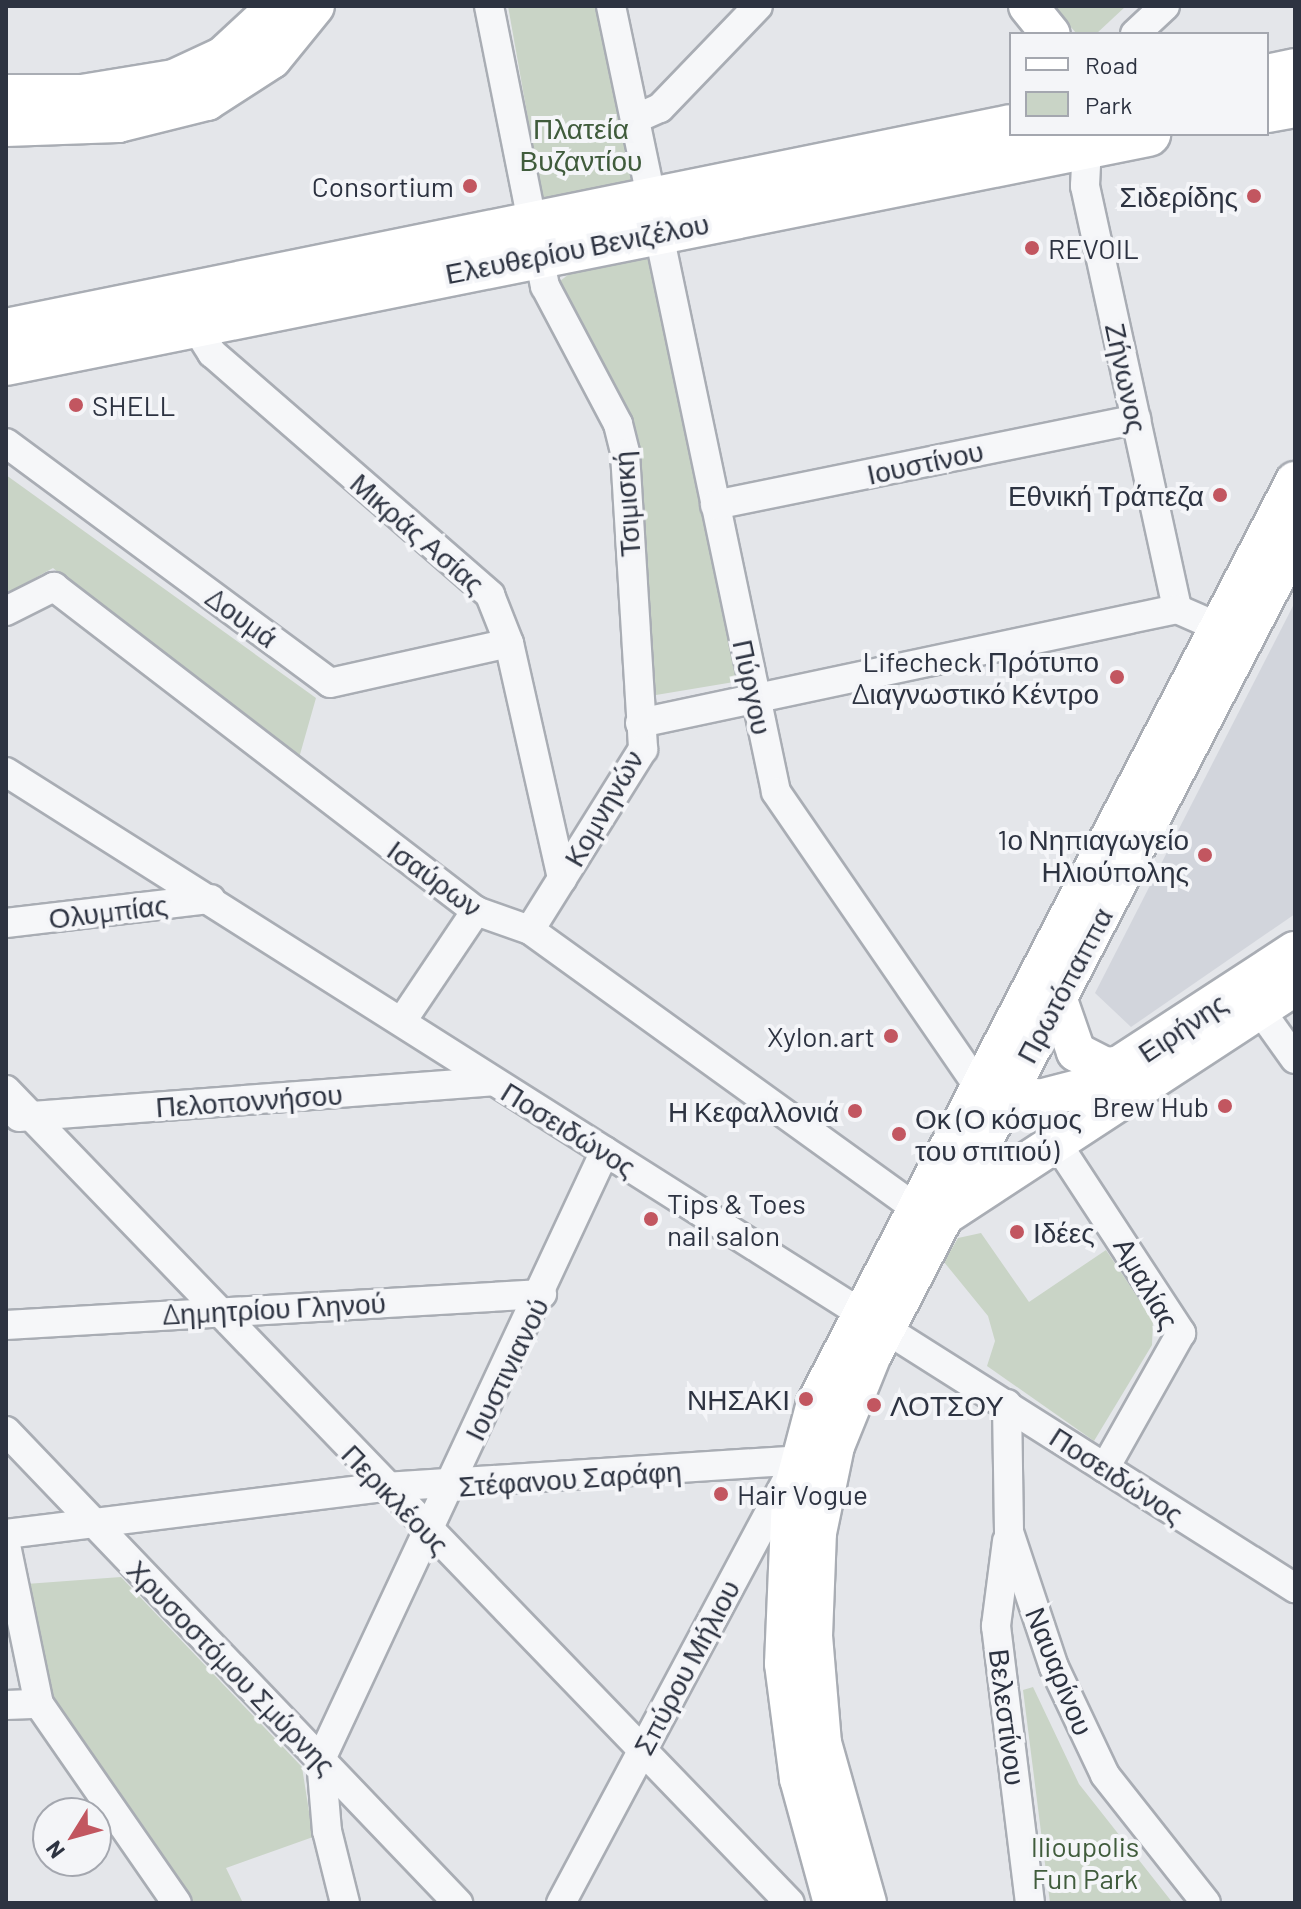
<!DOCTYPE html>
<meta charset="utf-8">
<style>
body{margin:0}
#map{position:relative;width:1301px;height:1909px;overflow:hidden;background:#e4e6ea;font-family:Barlow,sans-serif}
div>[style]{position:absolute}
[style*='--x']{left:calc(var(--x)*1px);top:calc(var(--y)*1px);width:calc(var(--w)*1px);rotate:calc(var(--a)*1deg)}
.built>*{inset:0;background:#d2d5dc}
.green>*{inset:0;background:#c9d4c6}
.roads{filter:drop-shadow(2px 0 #a9adb4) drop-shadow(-2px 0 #a9adb4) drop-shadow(0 2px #a9adb4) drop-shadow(0 -2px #a9adb4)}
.street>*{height:28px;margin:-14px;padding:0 14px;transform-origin:14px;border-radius:14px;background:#f6f7f9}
.secondary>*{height:38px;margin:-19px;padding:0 19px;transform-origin:19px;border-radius:19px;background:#fff}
.primary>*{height:44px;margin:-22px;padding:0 22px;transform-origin:22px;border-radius:22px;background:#fff}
.dots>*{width:22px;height:22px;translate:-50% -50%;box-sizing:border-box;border:4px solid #f4f5f8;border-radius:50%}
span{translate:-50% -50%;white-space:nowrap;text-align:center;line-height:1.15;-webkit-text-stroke:8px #f4f5f8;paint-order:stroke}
.park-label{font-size:28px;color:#405c3c}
.poi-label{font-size:28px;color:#2d3341}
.right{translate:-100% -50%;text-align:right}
.left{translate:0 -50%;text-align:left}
.street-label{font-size:28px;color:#2d3341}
.frame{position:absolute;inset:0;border:8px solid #2d3341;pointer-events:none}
.legend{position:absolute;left:1009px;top:32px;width:260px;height:104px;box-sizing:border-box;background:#f4f5f8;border:2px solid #a4a7af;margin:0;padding:10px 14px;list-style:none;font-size:24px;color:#2d3341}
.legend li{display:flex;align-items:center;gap:16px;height:40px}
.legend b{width:40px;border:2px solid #a4a7af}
.north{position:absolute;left:32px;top:1797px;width:80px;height:80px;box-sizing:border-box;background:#f4f5f8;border:2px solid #a4a7af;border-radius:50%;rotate:233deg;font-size:22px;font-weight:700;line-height:32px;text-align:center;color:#2d3341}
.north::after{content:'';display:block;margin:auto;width:28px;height:36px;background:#c25660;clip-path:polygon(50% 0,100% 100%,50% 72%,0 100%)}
</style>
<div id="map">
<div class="built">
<i style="clip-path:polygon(1295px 602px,1295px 914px,1131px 1027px,1095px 993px)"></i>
</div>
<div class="green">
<i style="clip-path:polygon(508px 6px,602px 6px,638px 183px,543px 203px)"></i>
<i style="clip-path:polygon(1052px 6px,1126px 6px,1096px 34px,1077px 34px)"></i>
<i style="clip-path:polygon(628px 255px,650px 259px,740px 681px,650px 696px,639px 444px,560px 281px,581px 265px)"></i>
<i style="clip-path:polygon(6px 475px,316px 698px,297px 765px,53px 568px,6px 594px)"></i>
<i style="clip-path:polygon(981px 1233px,1029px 1302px,1106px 1250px,1153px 1320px,1152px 1345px,1094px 1441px,987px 1366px,995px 1341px,988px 1316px,944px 1262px,958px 1238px)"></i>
<i style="clip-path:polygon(121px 1577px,302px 1767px,313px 1837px,226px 1868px,243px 1903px,193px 1903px,50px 1697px,26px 1584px)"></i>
<i style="clip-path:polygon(1033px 1687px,1079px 1784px,1172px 1902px,1050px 1903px,1023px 1690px)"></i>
</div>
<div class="roads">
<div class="street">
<i style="--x:489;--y:6;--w:286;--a:78.7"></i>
<i style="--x:545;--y:286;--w:156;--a:62.1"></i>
<i style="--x:618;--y:424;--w:30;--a:76"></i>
<i style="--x:625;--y:453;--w:297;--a:86.5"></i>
<i style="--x:643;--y:749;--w:213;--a:122"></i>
<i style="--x:611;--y:6;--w:803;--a:78.14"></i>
<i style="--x:776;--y:792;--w:357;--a:55.5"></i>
<i style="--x:1135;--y:34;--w:41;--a:-43"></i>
<i style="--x:635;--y:119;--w:27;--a:-24"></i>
<i style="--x:660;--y:108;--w:141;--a:-46.1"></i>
<i style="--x:1087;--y:146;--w:40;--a:92.9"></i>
<i style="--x:1085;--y:186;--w:433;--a:77.7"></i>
<i style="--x:186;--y:312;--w:49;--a:57.6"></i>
<i style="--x:212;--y:353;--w:369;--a:41"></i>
<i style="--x:490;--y:595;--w:52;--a:68.4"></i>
<i style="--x:509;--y:643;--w:242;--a:77.3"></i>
<i style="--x:6;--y:443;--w:403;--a:36.5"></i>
<i style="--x:330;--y:683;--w:183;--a:-12.6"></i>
<i style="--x:715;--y:505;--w:430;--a:-11.5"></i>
<i style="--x:6;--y:611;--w:54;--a:-26.6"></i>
<i style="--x:54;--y:587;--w:532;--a:37.52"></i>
<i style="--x:476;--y:911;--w:57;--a:19.4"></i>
<i style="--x:530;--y:930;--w:472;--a:35.8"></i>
<i style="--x:640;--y:723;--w:549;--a:-11.99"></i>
<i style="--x:1177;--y:609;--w:62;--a:23.7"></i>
<i style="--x:6;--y:772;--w:1526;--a:32.34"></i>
<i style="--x:6;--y:923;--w:206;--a:-6.7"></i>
<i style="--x:1260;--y:1010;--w:60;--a:54.5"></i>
<i style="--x:402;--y:1021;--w:133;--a:-56.1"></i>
<i style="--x:6;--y:1090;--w:1129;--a:46.04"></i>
<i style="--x:19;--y:1117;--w:475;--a:-4.3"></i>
<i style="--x:1058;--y:1145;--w:225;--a:56.8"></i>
<i style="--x:1181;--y:1333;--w:155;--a:119.4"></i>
<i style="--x:6;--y:1325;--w:537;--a:-3.31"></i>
<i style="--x:1007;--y:1404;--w:128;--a:89.1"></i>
<i style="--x:1009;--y:1532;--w:142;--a:71.6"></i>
<i style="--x:1054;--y:1667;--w:119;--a:64.7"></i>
<i style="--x:1105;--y:1775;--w:163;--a:51.7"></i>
<i style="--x:6;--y:1431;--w:654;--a:46.24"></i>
<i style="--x:6;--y:1534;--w:382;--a:-7.1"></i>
<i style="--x:385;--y:1487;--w:416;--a:-3.7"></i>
<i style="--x:1007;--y:1541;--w:86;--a:97.4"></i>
<i style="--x:996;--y:1626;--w:279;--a:83"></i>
<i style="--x:6;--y:1545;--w:162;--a:78.3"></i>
<i style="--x:39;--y:1704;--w:242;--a:55.3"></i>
<i style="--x:6;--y:1705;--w:33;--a:-2"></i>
<i style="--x:345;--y:1903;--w:74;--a:-104"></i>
<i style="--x:327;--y:1831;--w:72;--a:-94.8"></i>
<i style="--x:321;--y:1759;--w:671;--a:-64.96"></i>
<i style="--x:561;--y:1903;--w:488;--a:-61.9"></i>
</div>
<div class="secondary">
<i style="--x:1028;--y:6;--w:36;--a:51"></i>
<i style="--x:6;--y:94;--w:76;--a:0"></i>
<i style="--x:82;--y:94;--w:93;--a:-9.3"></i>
<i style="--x:174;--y:79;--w:54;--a:-25.1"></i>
<i style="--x:223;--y:56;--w:74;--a:-42.8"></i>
<i style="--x:6;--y:127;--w:112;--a:-2"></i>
<i style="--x:118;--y:123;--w:92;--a:-13.9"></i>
<i style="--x:207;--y:101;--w:77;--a:-32.9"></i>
<i style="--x:272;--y:59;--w:68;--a:-50.9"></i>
<i style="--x:1057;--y:997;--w:58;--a:70.9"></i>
<i style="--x:1076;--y:1052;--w:34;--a:27"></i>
<i style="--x:1106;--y:1067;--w:18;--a:-6"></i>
<i style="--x:985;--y:1088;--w:56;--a:11.3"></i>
<i style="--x:1040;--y:1099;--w:48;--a:-14.6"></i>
<i style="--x:1086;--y:1087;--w:249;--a:-33.1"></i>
<i style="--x:944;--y:1216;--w:420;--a:-33.2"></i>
<i style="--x:833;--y:1903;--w:129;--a:-105.3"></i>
<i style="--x:799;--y:1779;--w:116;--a:-97.4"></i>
<i style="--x:784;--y:1664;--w:166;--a:-87.6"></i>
<i style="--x:791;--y:1498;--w:98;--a:-75.3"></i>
<i style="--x:816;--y:1403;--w:1039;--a:-62.55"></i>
<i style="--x:867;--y:1903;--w:166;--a:-105.7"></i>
<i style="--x:822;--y:1743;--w:107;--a:-94.8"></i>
<i style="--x:813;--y:1636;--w:103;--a:-87.8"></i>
<i style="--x:817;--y:1533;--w:89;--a:-78.3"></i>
<i style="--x:835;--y:1446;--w:98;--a:-67.9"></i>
<i style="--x:872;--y:1355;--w:917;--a:-62.54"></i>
</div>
<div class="primary">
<i style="--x:1267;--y:77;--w:29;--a:-12"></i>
<i style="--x:1267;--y:110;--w:28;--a:-10"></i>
<i style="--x:6;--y:331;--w:1025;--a:-11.47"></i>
<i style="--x:6;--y:363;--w:1165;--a:-11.34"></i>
</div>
</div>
<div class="dots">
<i style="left:470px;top:186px;background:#c25660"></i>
<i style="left:1254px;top:196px;background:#c25660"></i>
<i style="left:1032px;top:248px;background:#c25660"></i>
<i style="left:76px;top:405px;background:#c25660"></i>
<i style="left:1220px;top:495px;background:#c25660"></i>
<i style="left:1117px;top:677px;background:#c25660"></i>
<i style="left:1205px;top:855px;background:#c25660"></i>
<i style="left:891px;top:1036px;background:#c25660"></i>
<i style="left:1225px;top:1106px;background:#c25660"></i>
<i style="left:855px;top:1111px;background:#c25660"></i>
<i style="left:899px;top:1134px;background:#c25660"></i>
<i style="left:651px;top:1219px;background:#c25660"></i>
<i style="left:1017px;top:1232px;background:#c25660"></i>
<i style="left:806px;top:1399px;background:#c25660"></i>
<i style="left:874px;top:1405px;background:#c25660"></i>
<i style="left:721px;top:1494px;background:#c25660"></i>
</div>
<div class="park-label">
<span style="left:581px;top:144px">Πλατεία<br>Βυζαντίου</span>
<span style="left:1085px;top:1862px">Ilioupolis<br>Fun Park</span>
</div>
<div class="poi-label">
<span class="right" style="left:454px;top:186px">Consortium</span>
<span class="right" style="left:1238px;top:196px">Σιδερίδης</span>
<span class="left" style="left:1048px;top:248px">REVOIL</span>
<span class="left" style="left:92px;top:405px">SHELL</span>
<span class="right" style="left:1204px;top:495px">Εθνική Τράπεζα</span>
<span class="right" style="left:1099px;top:677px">Lifecheck Πρότυπο<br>Διαγνωστικό Κέντρο</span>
<span class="right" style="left:1189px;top:855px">1ο Νηπιαγωγείο<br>Ηλιούπολης</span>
<span class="right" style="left:875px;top:1036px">Xylon.art</span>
<span class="right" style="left:1209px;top:1106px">Brew Hub</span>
<span class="right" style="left:839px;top:1111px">Η Κεφαλλονιά</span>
<span class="left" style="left:915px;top:1134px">Οκ (Ο κόσμος<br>του σπιτιού)</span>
<span class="left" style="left:667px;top:1219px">Tips &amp; Toes<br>nail salon</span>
<span class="left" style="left:1033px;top:1232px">Ιδέες</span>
<span class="right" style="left:790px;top:1399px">ΝΗΣΑΚΙ</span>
<span class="left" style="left:890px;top:1405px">ΛΟΤΣΟΥ</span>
<span class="left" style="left:737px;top:1494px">Hair Vogue</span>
</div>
<div class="street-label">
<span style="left:577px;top:248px;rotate:-11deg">Ελευθερίου Βενιζέλου</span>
<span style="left:1127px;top:378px;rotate:78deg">Ζήνωνος</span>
<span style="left:925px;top:462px;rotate:-12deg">Ιουστίνου</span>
<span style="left:626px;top:504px;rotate:-94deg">Τσιμισκή</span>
<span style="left:418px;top:533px;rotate:41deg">Μικράς Ασίας</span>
<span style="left:242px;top:617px;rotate:36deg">Δουμά</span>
<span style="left:753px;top:687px;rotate:78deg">Πύργου</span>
<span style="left:603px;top:808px;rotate:-60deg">Κομνηνών</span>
<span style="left:435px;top:878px;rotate:36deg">Ισαύρων</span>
<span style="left:108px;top:911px;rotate:-7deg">Ολυμπίας</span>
<span style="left:1064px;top:985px;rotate:-62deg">Πρωτόπαππα</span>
<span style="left:1182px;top:1027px;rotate:-34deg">Ειρήνης</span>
<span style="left:249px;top:1100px;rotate:-4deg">Πελοποννήσου</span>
<span style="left:569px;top:1129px;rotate:32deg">Ποσειδώνος</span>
<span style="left:1147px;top:1283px;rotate:60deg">Αμαλίας</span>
<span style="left:274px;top:1308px;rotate:-3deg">Δημητρίου Γληνού</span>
<span style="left:506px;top:1369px;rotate:-64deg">Ιουστινιανού</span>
<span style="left:1117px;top:1475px;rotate:33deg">Ποσειδώνος</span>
<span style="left:570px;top:1478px;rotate:-4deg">Στέφανου Σαράφη</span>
<span style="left:396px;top:1499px;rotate:46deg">Περικλέους</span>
<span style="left:232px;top:1667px;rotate:46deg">Χρυσοστόμου Σμύρνης</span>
<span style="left:686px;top:1667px;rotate:-62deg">Σπύρου Μήλιου</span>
<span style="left:1060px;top:1671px;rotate:68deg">Ναυαρίνου</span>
<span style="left:1008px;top:1717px;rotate:83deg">Βελεστίνου</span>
</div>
<div class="frame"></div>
<ul class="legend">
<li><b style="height:10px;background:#fff"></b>Road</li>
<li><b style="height:22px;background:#c9d4c6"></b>Park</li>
</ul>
<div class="north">N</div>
</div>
